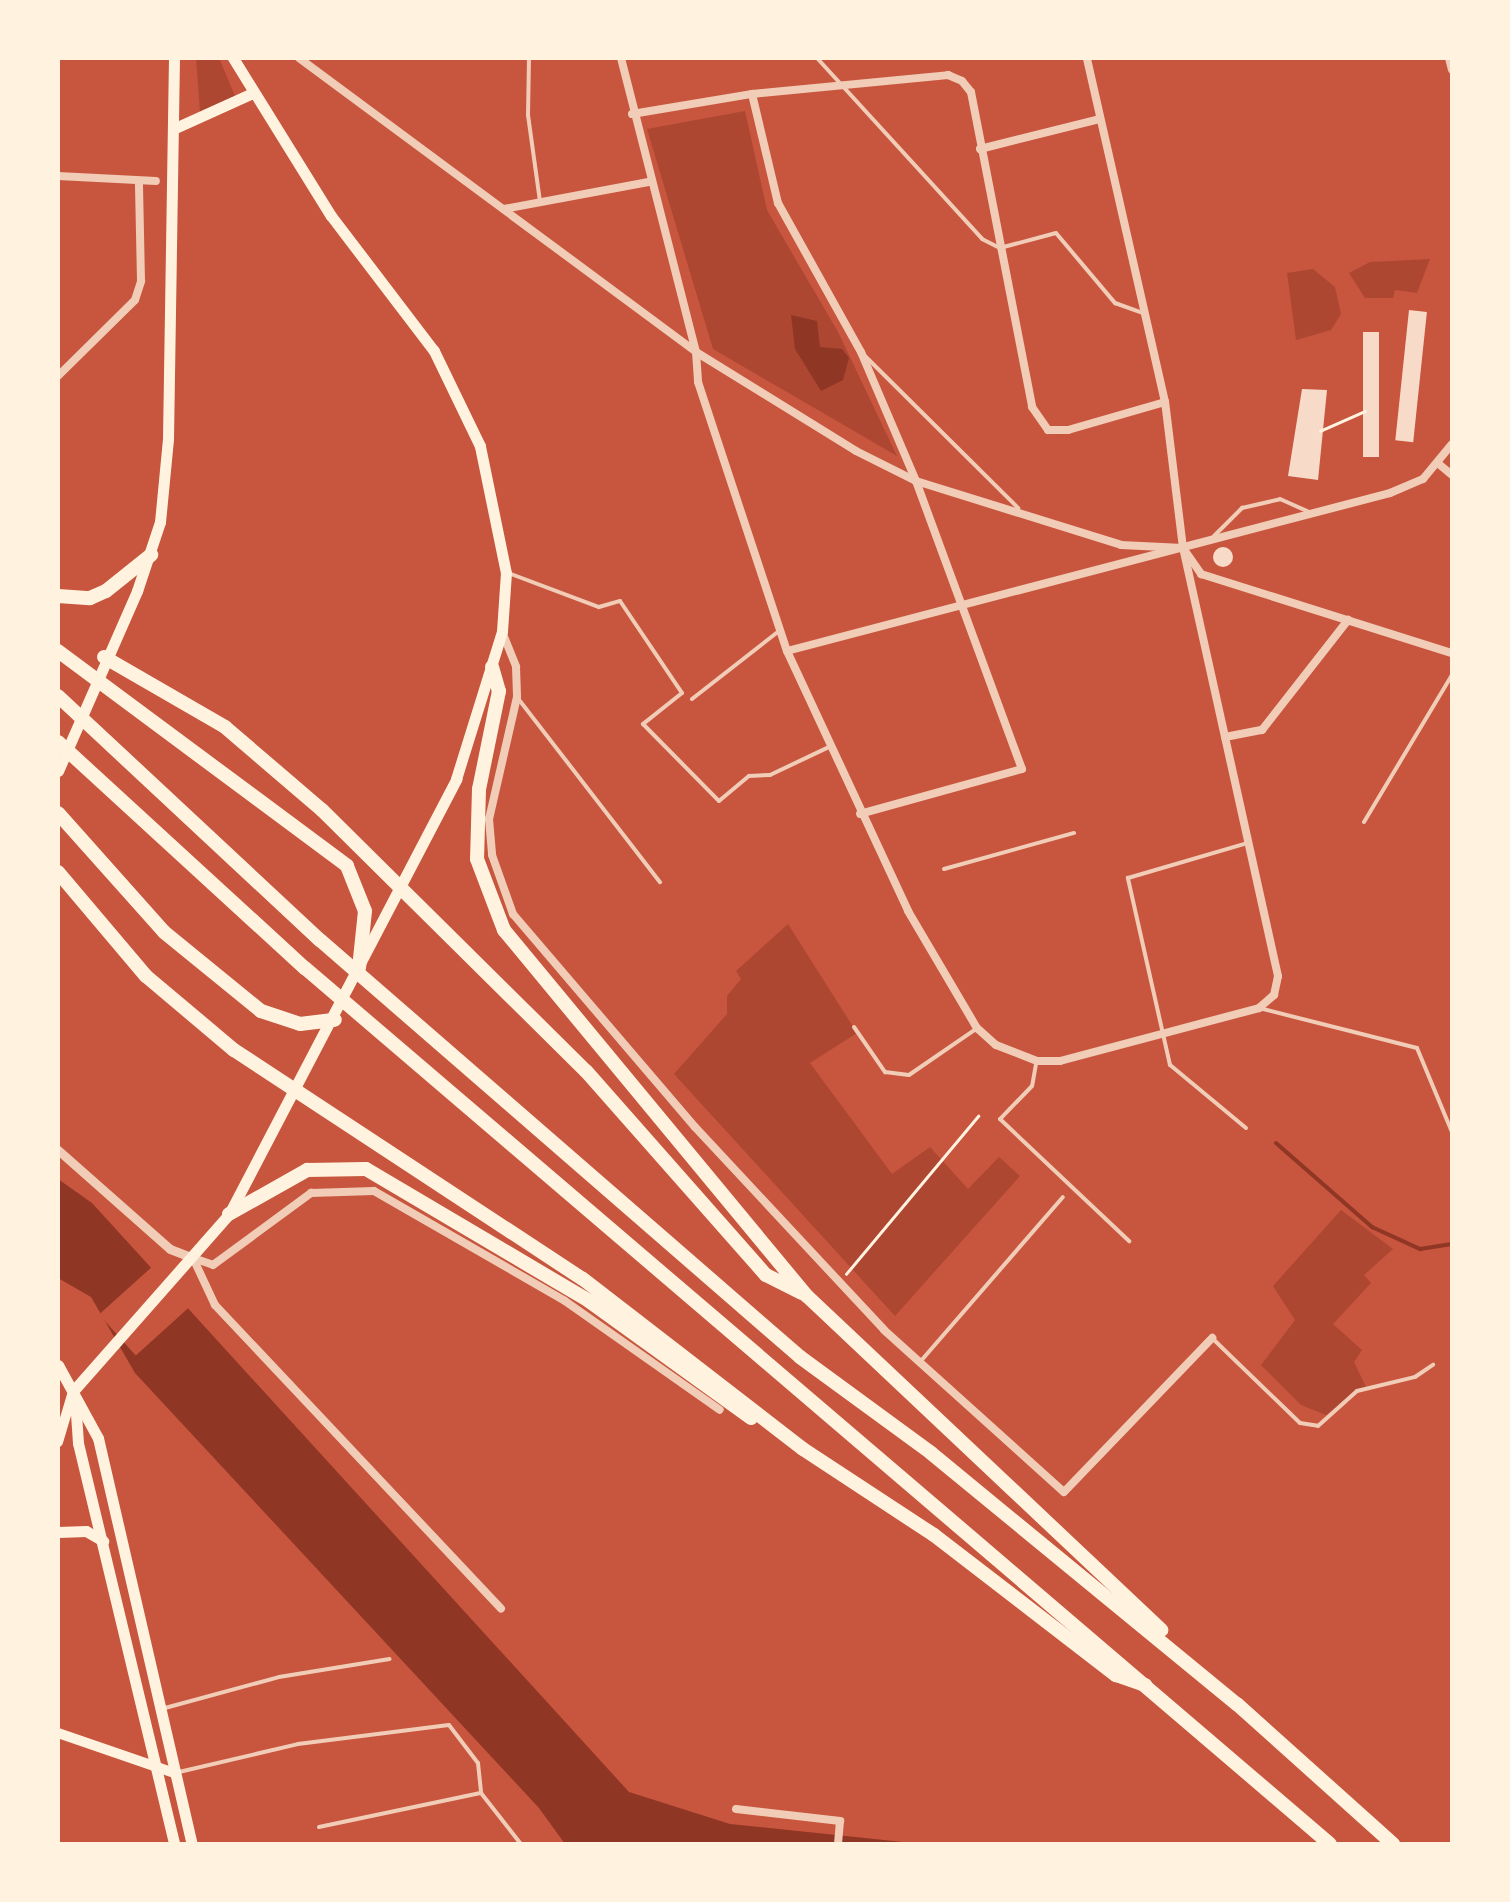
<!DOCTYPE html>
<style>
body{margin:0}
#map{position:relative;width:1510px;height:1902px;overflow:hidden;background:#c8553d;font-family:"PT Sans Narrow",sans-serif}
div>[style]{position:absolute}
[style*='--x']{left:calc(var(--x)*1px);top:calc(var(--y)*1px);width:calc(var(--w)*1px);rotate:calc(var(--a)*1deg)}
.green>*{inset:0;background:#ae4732}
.water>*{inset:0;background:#8f3625}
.pier>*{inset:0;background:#c8553d;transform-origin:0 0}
.stream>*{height:4px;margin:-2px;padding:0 2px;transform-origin:2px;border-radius:2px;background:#8f3625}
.building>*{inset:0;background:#f7dbc8;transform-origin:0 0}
.round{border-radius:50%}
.path>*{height:2.5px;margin:-1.25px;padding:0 1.25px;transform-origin:1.25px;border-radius:1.25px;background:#fff3e0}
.service>*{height:4px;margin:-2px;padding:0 2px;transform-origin:2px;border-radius:2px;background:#f1ccb7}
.minor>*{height:8px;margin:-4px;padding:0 4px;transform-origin:4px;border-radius:4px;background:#f1ccb7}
.tertiary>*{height:9px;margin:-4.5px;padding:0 4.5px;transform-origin:4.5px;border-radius:4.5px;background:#f1ccb7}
.secondary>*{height:10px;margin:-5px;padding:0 5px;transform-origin:5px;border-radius:5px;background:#fff3e0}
.primary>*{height:11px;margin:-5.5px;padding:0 5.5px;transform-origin:5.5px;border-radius:5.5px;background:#fff3e0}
.motorway>*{height:14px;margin:-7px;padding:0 7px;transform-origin:7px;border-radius:7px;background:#fff3e0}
span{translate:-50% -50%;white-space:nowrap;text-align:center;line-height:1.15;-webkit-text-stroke:8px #fff3e0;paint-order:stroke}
.frame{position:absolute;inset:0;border:60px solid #fff3e0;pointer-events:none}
</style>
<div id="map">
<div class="green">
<i style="clip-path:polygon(196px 58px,219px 58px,235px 96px,200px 112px)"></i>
<i style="clip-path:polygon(745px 111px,767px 210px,838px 332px,897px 456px,713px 349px,647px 129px)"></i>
<i style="clip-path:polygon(1430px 259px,1417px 293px,1395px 290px,1393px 298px,1365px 298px,1349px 273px,1370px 262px)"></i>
<i style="clip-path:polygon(1313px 269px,1335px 287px,1341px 314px,1331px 330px,1296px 340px,1287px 273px)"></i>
<i style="clip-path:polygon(788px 924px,857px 1033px,810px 1063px,892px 1174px,930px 1147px,968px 1189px,999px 1157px,1020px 1176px,895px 1316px,674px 1074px,727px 1014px,727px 996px,741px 979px,736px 971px)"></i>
<i style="clip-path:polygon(1341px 1210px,1393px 1249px,1364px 1275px,1371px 1283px,1333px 1324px,1362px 1350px,1354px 1362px,1366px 1387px,1326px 1415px,1301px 1405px,1261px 1365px,1295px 1320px,1273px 1286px)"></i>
</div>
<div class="water">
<i style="clip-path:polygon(791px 315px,817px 321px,820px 347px,842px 349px,849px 358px,843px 380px,821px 391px,795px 349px)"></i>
<i style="clip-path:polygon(58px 1179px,92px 1203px,629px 1792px,730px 1824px,922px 1844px,565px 1844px,539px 1808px,135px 1373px,91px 1297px,58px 1278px)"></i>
</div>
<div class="pier">
<i style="left:154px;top:1265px;width:55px;height:74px;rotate:48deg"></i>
</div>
<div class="stream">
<i style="--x:1276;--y:1143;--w:128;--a:41.2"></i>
<i style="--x:1372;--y:1227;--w:53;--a:24.6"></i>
<i style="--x:1420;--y:1249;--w:32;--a:-9"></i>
</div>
<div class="building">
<i style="left:1409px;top:310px;width:18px;height:131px;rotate:6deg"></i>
<i style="left:1363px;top:332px;width:16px;height:125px"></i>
<i style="clip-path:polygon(1302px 389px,1327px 390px,1318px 480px,1288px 476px)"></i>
<i class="round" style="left:1213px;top:547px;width:20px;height:20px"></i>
</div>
<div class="path">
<i style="--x:1320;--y:431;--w:49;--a:-24"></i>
<i style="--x:846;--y:1274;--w:206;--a:-50.1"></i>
</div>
<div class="service">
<i style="--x:529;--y:58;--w:57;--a:91"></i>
<i style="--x:528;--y:115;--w:87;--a:82.1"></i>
<i style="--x:817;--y:58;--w:245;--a:47.6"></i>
<i style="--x:982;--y:239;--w:20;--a:27"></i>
<i style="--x:1000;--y:248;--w:58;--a:-15"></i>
<i style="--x:1056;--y:233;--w:92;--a:49.9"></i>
<i style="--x:1115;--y:303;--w:27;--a:20"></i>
<i style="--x:865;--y:356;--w:216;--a:44.8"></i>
<i style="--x:1452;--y:357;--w:26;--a:90"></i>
<i style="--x:1214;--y:536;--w:40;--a:-45"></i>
<i style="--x:1242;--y:508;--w:39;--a:-13"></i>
<i style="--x:1280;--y:499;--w:32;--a:24"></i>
<i style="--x:511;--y:574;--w:94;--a:20.6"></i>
<i style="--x:599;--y:607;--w:22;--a:-16"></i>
<i style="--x:620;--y:601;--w:111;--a:56"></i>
<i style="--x:682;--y:693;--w:50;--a:141.5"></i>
<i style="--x:643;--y:724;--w:108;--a:45.4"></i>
<i style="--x:719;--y:801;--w:39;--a:-40"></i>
<i style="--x:749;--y:776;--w:21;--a:-3"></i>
<i style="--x:770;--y:775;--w:65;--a:-25.4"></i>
<i style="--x:692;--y:699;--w:110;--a:-38"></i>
<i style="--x:520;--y:701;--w:229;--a:52.3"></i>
<i style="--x:1364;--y:822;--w:171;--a:-59.1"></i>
<i style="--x:944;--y:869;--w:135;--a:-15.5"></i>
<i style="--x:1259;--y:1008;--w:163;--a:14.2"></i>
<i style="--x:1417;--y:1048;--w:91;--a:67.4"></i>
<i style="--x:854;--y:1027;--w:55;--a:55.4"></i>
<i style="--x:885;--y:1072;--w:24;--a:7"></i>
<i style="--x:909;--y:1075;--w:81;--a:-34.5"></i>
<i style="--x:1036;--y:1064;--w:22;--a:100"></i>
<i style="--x:1032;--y:1086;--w:46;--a:134.1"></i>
<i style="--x:1000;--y:1119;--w:178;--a:43.4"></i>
<i style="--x:1246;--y:1128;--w:99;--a:-140.3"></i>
<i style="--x:1170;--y:1065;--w:192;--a:-102.7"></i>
<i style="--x:1128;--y:878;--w:125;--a:-16.3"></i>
<i style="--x:1212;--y:1338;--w:122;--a:44"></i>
<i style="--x:1300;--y:1423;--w:18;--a:9"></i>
<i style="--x:1318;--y:1426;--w:52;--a:-41.9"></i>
<i style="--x:1357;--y:1391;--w:60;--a:-13.6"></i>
<i style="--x:1415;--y:1377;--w:22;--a:-34"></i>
<i style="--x:920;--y:1362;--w:218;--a:-49.1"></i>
<i style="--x:165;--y:1708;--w:118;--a:-15.2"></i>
<i style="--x:279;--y:1677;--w:112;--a:-9.2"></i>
<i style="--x:179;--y:1772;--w:122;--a:-13.2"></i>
<i style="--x:298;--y:1744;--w:152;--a:-7.2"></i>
<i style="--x:449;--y:1725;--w:48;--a:52.7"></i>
<i style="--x:478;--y:1763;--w:30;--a:84"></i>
<i style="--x:481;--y:1793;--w:65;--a:51.9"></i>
<i style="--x:319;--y:1827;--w:165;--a:-11.9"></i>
</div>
<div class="minor">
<i style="--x:299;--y:58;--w:494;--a:36.5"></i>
<i style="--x:696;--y:352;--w:188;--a:31.7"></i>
<i style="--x:856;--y:451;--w:67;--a:26.6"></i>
<i style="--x:916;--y:481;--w:215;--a:17.3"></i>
<i style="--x:1121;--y:545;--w:62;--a:2.8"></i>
<i style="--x:1183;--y:548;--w:32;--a:55"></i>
<i style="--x:1201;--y:574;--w:263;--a:17.5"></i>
<i style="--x:621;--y:58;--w:303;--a:75.7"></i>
<i style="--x:696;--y:352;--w:30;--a:86"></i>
<i style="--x:698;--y:382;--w:283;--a:71.7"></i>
<i style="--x:787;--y:651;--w:287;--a:65"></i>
<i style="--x:908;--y:911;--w:136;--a:59.5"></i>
<i style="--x:977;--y:1028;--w:25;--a:42"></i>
<i style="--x:996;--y:1045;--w:44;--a:21.3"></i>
<i style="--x:1037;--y:1061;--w:23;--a:0"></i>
<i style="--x:1060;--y:1061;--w:206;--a:-14.9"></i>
<i style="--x:1259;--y:1008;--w:20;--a:-41"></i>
<i style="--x:1274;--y:995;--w:19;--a:-78"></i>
<i style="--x:1278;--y:976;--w:438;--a:-102.5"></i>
<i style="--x:1183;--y:548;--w:147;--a:-97"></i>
<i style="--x:1165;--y:402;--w:353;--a:-102.8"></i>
<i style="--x:1449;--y:58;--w:12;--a:76"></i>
<i style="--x:752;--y:94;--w:112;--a:76.6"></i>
<i style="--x:778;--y:203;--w:171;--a:60.9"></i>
<i style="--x:861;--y:352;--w:140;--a:66.9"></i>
<i style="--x:916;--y:481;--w:307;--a:69.8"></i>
<i style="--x:1022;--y:769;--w:168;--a:164.5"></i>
<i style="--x:632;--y:114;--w:122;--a:-9.5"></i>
<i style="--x:752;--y:94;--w:197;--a:-5.5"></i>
<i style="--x:948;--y:75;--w:15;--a:23"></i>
<i style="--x:962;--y:81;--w:14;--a:51"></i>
<i style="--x:971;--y:92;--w:321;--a:79"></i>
<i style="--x:1032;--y:407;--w:28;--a:55"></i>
<i style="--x:1048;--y:430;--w:20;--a:0"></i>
<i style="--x:1068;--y:430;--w:101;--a:-16.1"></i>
<i style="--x:980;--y:149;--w:123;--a:-14.1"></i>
<i style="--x:58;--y:176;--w:98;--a:2.9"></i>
<i style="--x:504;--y:209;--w:147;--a:-10.6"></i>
<i style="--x:58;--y:376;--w:108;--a:-44.6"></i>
<i style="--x:135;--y:300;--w:20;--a:-72"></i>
<i style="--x:141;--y:281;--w:98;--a:-91.2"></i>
<i style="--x:1440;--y:465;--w:16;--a:40"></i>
<i style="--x:503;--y:634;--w:35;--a:68"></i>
<i style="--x:516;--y:667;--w:30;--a:88"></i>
<i style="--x:517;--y:697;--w:125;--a:102.9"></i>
<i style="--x:489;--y:819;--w:36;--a:85"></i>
<i style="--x:492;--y:855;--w:63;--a:70.4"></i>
<i style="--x:513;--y:914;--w:280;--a:49.5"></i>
<i style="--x:695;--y:1127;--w:277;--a:47"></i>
<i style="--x:884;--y:1330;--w:242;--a:42"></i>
<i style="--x:1064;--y:1492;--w:214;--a:-46.1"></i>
<i style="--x:787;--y:651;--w:623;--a:-14.68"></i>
<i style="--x:1390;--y:493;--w:36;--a:-23"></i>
<i style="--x:1423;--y:479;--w:45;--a:-50.4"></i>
<i style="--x:1225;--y:737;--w:38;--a:-11"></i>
<i style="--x:1262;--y:730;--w:140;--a:-52"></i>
<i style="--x:193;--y:1258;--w:21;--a:19"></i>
<i style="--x:213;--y:1265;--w:122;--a:-36.3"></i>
<i style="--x:311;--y:1193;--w:63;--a:-1.8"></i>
<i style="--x:374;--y:1191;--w:220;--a:29.9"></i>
<i style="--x:565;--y:1301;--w:189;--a:35.1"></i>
<i style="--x:193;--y:1258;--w:52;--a:64.9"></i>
<i style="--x:215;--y:1305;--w:417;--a:46.7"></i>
<i style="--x:736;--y:1809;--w:105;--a:6.6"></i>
<i style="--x:840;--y:1821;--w:23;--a:95"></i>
</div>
<div class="tertiary">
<i style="--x:58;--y:1150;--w:149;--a:41.5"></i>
<i style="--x:170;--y:1249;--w:25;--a:21"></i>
</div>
<div class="secondary">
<i style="--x:58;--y:1442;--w:49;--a:-73.4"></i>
<i style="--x:58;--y:1733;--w:123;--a:19"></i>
</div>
<div class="primary">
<i style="--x:173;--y:129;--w:85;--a:-24.4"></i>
<i style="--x:58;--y:771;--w:197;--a:-66.3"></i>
<i style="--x:137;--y:591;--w:73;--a:-71.6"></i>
<i style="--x:160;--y:522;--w:83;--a:-84.5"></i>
<i style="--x:168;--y:439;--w:381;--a:-89.1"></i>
<i style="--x:58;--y:1365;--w:83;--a:61.3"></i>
<i style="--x:98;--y:1438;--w:417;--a:77"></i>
<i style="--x:74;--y:1390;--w:235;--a:-48.6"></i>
<i style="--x:229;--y:1214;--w:491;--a:-62.4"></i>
<i style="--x:456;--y:779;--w:155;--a:-72.7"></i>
<i style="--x:502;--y:631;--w:58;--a:-86.1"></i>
<i style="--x:506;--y:573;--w:130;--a:-101.6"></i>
<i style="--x:480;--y:446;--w:106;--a:-115.8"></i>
<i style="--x:434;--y:351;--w:170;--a:-127.3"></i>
<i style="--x:331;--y:216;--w:186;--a:-121.8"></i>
<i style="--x:75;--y:1399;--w:44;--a:86.1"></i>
<i style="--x:78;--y:1443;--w:412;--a:76.5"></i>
<i style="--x:58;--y:1532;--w:28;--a:-2"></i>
<i style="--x:86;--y:1531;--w:20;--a:30"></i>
</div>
<div class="motorway">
<i style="--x:58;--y:596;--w:32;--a:4"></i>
<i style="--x:90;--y:598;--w:17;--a:-24"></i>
<i style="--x:106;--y:591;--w:58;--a:-38.7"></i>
<i style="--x:58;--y:651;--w:360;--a:36.6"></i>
<i style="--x:347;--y:866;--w:48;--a:68.2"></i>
<i style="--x:365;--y:911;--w:57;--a:96"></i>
<i style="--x:104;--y:657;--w:140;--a:30"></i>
<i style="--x:225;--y:727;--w:128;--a:40.6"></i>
<i style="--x:322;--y:810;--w:371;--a:44.7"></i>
<i style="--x:586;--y:1071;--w:272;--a:48.6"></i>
<i style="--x:766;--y:1275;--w:40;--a:26.6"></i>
<i style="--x:492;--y:667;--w:25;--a:74"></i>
<i style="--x:499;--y:691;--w:100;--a:101.5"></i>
<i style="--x:479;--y:789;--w:70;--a:91.6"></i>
<i style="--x:477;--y:859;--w:76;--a:69.2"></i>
<i style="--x:504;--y:930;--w:475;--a:50.4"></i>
<i style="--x:807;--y:1296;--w:487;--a:43.3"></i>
<i style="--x:58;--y:696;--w:358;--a:43"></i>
<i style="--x:320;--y:940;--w:636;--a:40.98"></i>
<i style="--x:800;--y:1357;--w:162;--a:36.2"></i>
<i style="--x:931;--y:1453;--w:396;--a:39.4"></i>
<i style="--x:1237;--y:1704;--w:210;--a:41.9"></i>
<i style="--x:58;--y:742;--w:335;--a:42.5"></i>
<i style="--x:305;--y:968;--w:1348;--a:40.52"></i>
<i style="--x:58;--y:813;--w:159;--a:48.3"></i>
<i style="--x:164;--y:932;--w:125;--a:39.2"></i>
<i style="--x:261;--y:1011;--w:41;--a:18.4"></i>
<i style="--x:300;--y:1024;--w:35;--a:-7"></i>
<i style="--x:58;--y:872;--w:136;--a:49.8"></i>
<i style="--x:146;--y:976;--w:115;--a:40.1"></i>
<i style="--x:234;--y:1050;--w:417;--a:33.3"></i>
<i style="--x:583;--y:1279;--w:278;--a:37.7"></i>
<i style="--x:803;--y:1449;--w:157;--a:33.3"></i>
<i style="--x:934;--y:1535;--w:230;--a:37.6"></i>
<i style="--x:1116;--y:1675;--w:31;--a:19"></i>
<i style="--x:229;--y:1214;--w:90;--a:-29.4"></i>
<i style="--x:307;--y:1170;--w:59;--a:-1"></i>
<i style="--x:366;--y:1169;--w:259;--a:30.6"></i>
<i style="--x:589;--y:1301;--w:200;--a:35.8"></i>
</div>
<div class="frame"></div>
</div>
